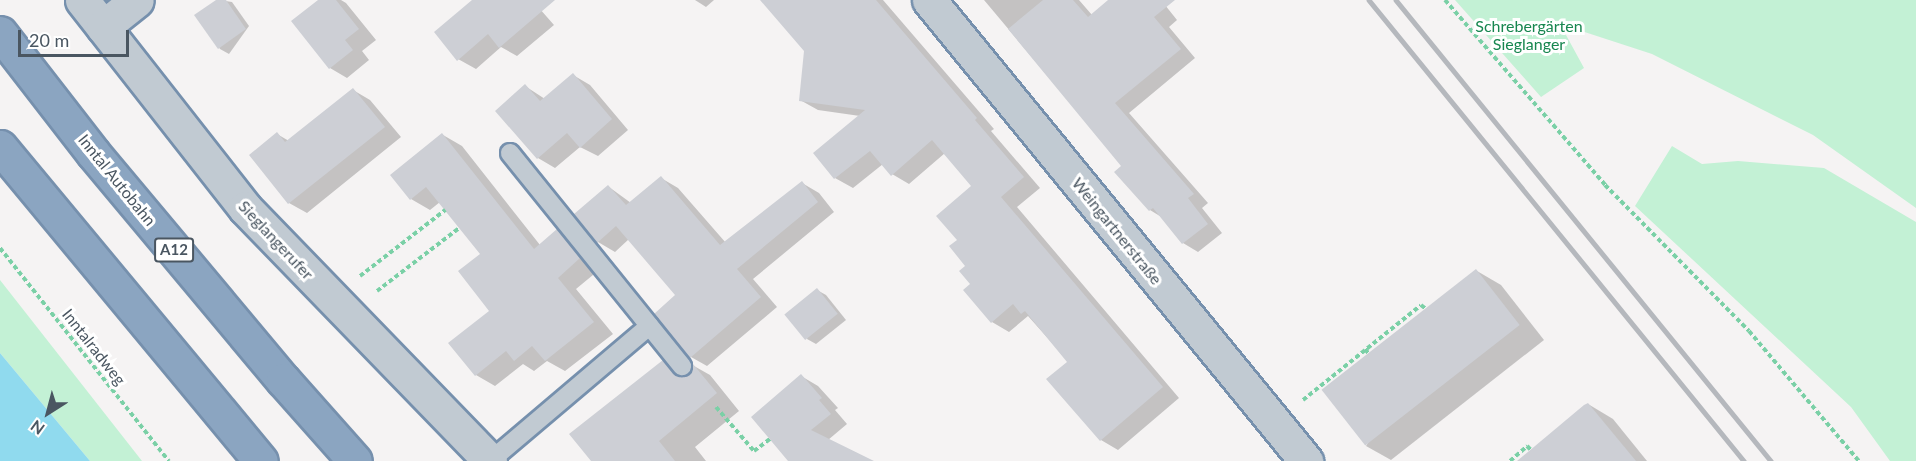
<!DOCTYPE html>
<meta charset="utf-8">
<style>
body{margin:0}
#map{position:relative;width:1916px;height:461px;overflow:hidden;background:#f5f3f3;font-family:Lato,sans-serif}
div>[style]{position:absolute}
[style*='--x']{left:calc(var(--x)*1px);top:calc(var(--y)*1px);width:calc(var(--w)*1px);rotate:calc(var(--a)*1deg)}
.green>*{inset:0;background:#c3f1d5}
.water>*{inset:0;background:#90daee}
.shadow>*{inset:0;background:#0003}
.building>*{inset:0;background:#cdcfd5;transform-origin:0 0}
.path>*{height:4px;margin-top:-2px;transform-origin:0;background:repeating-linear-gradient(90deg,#7ad0a6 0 4.5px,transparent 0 7.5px)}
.roads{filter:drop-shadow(2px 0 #7690ad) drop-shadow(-2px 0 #7690ad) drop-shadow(0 2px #7690ad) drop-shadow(0 -2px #7690ad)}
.service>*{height:18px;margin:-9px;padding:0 9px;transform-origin:9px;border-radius:9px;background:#c1cad2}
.minor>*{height:33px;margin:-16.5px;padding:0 16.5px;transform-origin:16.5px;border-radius:16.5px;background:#c1cad2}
.motorway>*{height:33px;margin:-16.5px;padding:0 16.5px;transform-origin:16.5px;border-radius:16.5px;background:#8ba5c1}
.rail>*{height:4.5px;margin:-2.25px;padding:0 2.25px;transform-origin:2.25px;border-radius:2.25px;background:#b5b8bd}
span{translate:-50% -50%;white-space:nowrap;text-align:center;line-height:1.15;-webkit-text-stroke:6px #fff;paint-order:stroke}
.shield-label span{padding:2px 4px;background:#fff;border:2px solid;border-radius:4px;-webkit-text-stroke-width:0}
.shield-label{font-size:15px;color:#4a5661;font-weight:700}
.park-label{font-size:16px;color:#17864f}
.street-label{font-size:16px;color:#4a5661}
.north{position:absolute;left:18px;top:383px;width:60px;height:60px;-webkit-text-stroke:4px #fff;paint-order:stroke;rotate:216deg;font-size:16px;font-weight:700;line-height:24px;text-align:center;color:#4a5661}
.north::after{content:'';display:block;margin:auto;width:21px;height:27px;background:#4a5661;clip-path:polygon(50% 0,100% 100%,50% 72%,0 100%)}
.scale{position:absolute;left:18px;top:30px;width:111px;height:27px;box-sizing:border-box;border:3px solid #4a5661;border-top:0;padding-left:8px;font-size:18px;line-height:21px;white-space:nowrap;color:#4a5661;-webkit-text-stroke:4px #fff;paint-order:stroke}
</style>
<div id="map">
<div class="green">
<i style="clip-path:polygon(1455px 0,1916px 0,1916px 208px,1813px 135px,1652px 54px,1560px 24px,1584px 68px,1541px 97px)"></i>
<i style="clip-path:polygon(1672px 146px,1702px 164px,1738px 161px,1824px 168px,1916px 222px,1916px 461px,1890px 461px,1851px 407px,1635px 206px)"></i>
<i style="clip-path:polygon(0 280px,142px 461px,90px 461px,0 353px)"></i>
</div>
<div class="water">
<i style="clip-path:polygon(0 353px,90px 461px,0 461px)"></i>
</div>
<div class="shadow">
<i style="clip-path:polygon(219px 0,232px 2px,249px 26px,229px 54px,220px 49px,196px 15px)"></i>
<i style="clip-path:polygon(320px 0,341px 0,346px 3px,376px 40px,362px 51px,369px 60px,347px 78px,330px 68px)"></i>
<i style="clip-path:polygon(474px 0,532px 0,554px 25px,517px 56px,501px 47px,476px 69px,458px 59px)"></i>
<i style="clip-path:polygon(695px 0,714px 0,706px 7px)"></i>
<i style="clip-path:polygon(762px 0,883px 0,994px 129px,991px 131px,1040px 188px,1017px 207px,1179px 398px,1118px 450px,1101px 440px,1069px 362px,1028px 316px,1009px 332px,992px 322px,973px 284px,959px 240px,973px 186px,945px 153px,909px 184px,892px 174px,883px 164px,853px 188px,835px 178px,860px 116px,818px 110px,800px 100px,805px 50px)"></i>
<i style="clip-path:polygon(984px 0,1079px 0,1092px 15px,1111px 0,1161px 0,1177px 20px,1169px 27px,1195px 58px,1129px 113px,1208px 203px,1202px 208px,1222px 233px,1198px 252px,1183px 243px,1163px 218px,1150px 210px,1123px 166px)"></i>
<i style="clip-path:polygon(573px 75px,590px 85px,628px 130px,598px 156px,580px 147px,555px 168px,538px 158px,525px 86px,545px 99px)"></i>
<i style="clip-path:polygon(353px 90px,370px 100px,401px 137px,307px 213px,289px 203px,277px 134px,289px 141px)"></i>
<i style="clip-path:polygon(443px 135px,462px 146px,540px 245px,557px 231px,577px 242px,599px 270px,576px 289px,613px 334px,565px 371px,547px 361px,534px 371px,523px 364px,495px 386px,476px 375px,451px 344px,492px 311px,482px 254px,440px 202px,430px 210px,411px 199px)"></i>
<i style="clip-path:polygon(661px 178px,678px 188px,726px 243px,802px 183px,819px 193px,834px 212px,753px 279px,777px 307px,707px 366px,691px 357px,678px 296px,629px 239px,615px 252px,598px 242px,576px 215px,609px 187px,631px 203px)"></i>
<i style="clip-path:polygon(1477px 271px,1501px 285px,1544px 340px,1391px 460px,1366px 446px)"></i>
<i style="clip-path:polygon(817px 290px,826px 295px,846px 320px,816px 344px,807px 339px)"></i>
<i style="clip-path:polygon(663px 362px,685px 377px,691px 376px,694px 366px,710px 375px,739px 411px,695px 447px,706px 461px,593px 461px)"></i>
<i style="clip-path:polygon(801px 376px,818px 386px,838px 408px,835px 410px,847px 424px,828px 440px,824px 461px,790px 461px)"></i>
<i style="clip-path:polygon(1588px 404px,1613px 419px,1647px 461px,1519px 461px)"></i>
</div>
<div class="building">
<i style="clip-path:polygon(216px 0,226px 0,246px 29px,218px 49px,194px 15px)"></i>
<i style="clip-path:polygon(318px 0,336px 0,359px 29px,345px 40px,353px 50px,329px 69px,291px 21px)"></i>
<i style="clip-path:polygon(472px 0,555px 0,499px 48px,488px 34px,457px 61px,434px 32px)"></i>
<i style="clip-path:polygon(760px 0,876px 0,977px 118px,975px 120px,1024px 177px,1001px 197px,1163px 387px,1100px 441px,1046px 379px,1067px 362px,1025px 311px,1021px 314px,1013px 304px,991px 323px,963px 290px,970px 284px,959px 271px,965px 266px,949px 246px,957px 240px,936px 216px,971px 186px,932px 140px,891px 176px,870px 151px,834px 179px,813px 153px,865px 110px,799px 101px,804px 51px)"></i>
<i style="clip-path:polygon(1043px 0,1073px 0,1088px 17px,1108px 0,1175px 0,1154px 17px,1181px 49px,1115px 103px,1194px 194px,1188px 198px,1208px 224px,1182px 244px,1153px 208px,1149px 211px,1114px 172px,1121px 166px,1008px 29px)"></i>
<i style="clip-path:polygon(573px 73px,612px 119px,580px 148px,567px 133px,537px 159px,495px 111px,525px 84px,540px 101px)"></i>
<i style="clip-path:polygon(353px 88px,385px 127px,288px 204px,249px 155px,277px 132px,285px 142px)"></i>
<i style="clip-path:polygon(442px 133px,534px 249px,557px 229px,580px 258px,558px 278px,594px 322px,545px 361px,532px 346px,514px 361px,506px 351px,475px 376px,448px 343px,489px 311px,458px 271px,480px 254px,426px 187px,410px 200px,390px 175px)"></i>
<i style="clip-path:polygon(661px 176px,720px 245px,802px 181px,818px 202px,737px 269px,761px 297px,690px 358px,654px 314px,675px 295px,616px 226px,597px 243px,574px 214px,608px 185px,626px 205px)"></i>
<i style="left:1476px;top:269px;width:71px;height:196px;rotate:52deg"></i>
<i style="left:817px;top:288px;width:33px;height:42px;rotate:51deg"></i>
<i style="clip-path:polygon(663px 360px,679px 377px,689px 374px,693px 364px,717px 393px,659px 441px,675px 461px,591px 461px,569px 434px)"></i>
<i style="clip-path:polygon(801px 374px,822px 398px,819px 400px,831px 414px,811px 430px,874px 461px,788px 461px,751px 417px)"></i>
<i style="clip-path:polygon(1588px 403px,1636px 461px,1517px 461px,1584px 405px)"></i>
</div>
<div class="path">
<i style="--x:1445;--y:0;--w:245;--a:49.1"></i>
<i style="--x:1605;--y:185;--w:205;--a:45.4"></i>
<i style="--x:1749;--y:331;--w:170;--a:49.8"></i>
<i style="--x:0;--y:248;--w:272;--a:51.6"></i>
<i style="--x:360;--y:276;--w:108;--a:-37.8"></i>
<i style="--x:377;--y:291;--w:103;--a:-37.5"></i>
<i style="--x:1365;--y:349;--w:6;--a:51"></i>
<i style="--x:1303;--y:400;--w:151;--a:-38.8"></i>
<i style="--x:1421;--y:305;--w:6;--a:39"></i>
<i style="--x:716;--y:407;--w:58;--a:49.2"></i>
<i style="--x:754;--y:451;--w:20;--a:-37"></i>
<i style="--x:1510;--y:461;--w:23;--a:-41"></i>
<i style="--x:1527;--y:446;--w:6;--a:45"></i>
</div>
<div class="roads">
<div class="service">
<i style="--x:510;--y:153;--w:274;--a:51.1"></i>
<i style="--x:490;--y:461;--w:209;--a:-40.3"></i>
</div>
<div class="minor">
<i style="--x:82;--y:0;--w:264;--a:51.9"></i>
<i style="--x:245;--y:208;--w:352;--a:45.9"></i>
<i style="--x:929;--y:0;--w:596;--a:50.72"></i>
<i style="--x:103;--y:27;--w:43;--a:-38.5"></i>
</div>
<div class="motorway">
<i style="--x:0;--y:33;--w:152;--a:52.2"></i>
<i style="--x:93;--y:153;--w:296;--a:50.1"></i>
<i style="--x:283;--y:380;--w:108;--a:48.4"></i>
<i style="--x:0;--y:147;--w:408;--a:50.3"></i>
</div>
</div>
<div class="rail">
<i style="--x:1369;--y:0;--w:594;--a:50.87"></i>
<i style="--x:1396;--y:0;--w:594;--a:50.87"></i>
</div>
<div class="shield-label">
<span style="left:174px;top:250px">A12</span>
</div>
<div class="park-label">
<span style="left:1529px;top:35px">Schrebergärten<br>Sieglanger</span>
</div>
<div class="street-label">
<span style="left:117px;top:180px;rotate:51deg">Inntal Autobahn</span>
<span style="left:1117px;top:231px;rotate:51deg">Weingartnerstraße</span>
<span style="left:276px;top:240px;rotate:47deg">Sieglangerufer</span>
<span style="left:94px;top:347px;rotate:52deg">Inntalradweg</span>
</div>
<div class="north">N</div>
<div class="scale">20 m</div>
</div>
